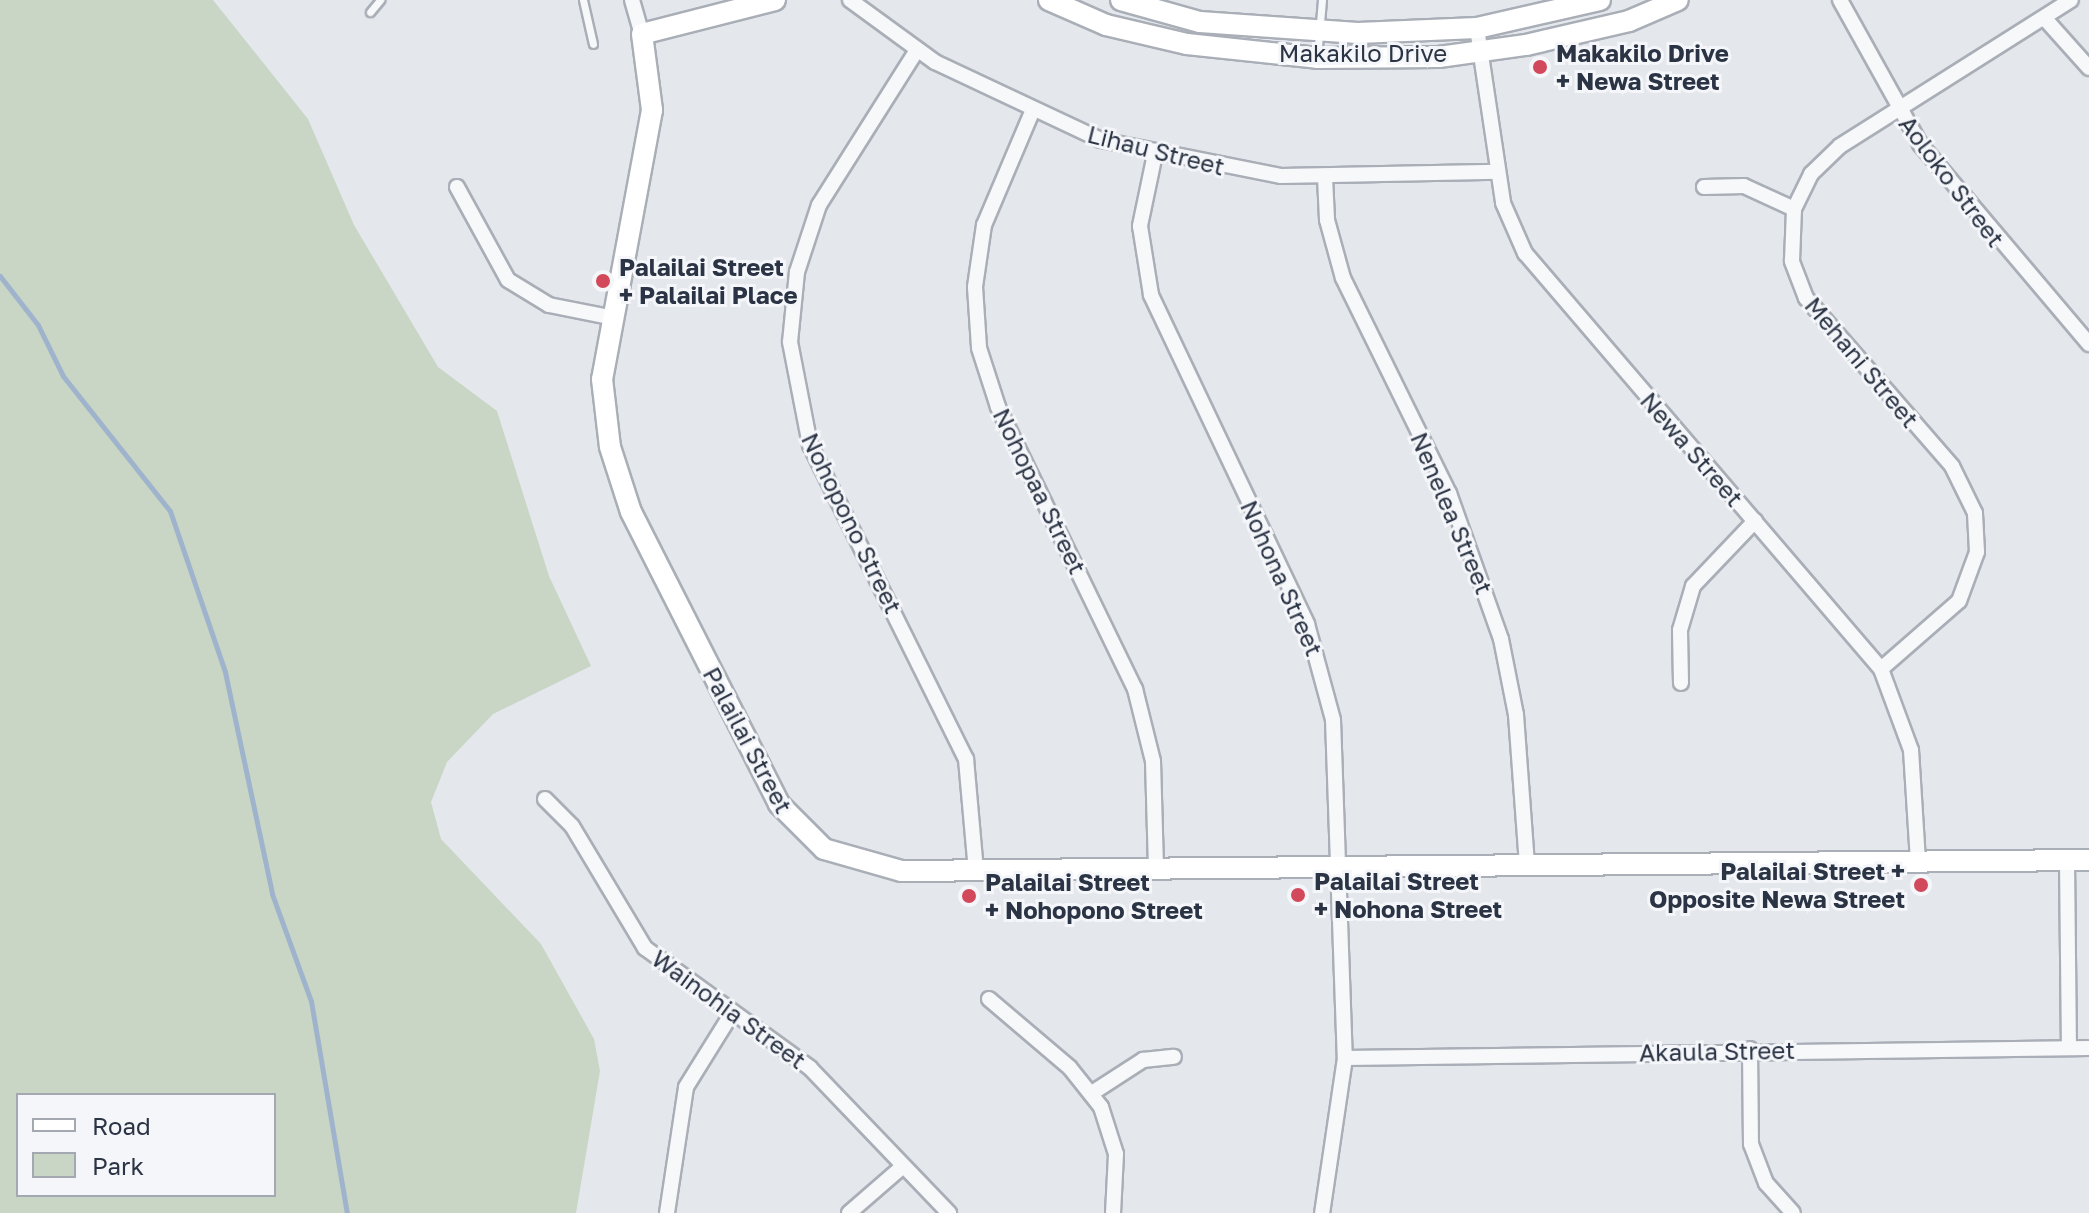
<!DOCTYPE html>
<style>
body{margin:0}
#map{position:relative;width:2089px;height:1213px;overflow:hidden;background:#e4e7ec;font-family:"Golos Text",sans-serif}
div>[style]{position:absolute}
[style*='--x']{left:calc(var(--x)*1px);top:calc(var(--y)*1px);width:calc(var(--w)*1px);rotate:calc(var(--a)*1deg)}
.green>*{inset:0;background:#c9d6c5}
.stream>*{height:5px;margin:-2.5px;padding:0 2.5px;transform-origin:2.5px;border-radius:2.5px;background:#9fb4cc}
.roads{filter:drop-shadow(2px 0 #a9aeb7) drop-shadow(-2px 0 #a9aeb7) drop-shadow(0 2px #a9aeb7) drop-shadow(0 -2px #a9aeb7)}
.lane>*{height:7px;margin:-3.5px;padding:0 3.5px;transform-origin:3.5px;border-radius:3.5px;background:#f7f8fa}
.street>*{height:14px;margin:-7px;padding:0 7px;transform-origin:7px;border-radius:7px;background:#f7f8fa}
.secondary>*{height:20px;margin:-10px;padding:0 10px;transform-origin:10px;border-radius:10px;background:#fff}
.dots>*{width:22px;height:22px;translate:-50% -50%;box-sizing:border-box;border:4px solid #f4f6f9;border-radius:50%}
span{translate:-50% -50%;white-space:nowrap;text-align:center;line-height:1.15;-webkit-text-stroke:6px #f4f6f9;paint-order:stroke}
.street-label{font-size:24px;color:#2b3445}
.poi-label{font-size:24px;color:#2b3445;font-weight:700}
.left{translate:0 -50%;text-align:left}
.right{translate:-100% -50%;text-align:right}
.legend{position:absolute;left:16px;top:1093px;width:260px;height:104px;box-sizing:border-box;background:#f4f6f9;border:2px solid #a4a8b1;margin:0;padding:10px 14px;list-style:none;font-size:24px;color:#2b3445}
.legend li{display:flex;align-items:center;gap:16px;height:40px}
.legend b{width:40px;border:2px solid #a4a8b1}
</style>
<div id="map">
<div class="green">
<i style="clip-path:polygon(evenodd,0 0,213px 0,308px 119px,354px 225px,438px 367px,497px 411px,549px 576px,591px 666px,493px 714px,447px 762px,431px 802px,441px 839px,541px 944px,594px 1039px,600px 1071px,576px 1213px,0 1213px,0 0,18px 1095px,274px 1095px,274px 1195px,18px 1195px,18px 1095px)"></i>
</div>
<div class="stream">
<i style="--x:0;--y:276;--w:62;--a:52.2"></i>
<i style="--x:38;--y:325;--w:57;--a:63.9"></i>
<i style="--x:63;--y:376;--w:172;--a:51.6"></i>
<i style="--x:170;--y:511;--w:170;--a:71.1"></i>
<i style="--x:225;--y:672;--w:227;--a:78"></i>
<i style="--x:272;--y:894;--w:114;--a:70"></i>
<i style="--x:311;--y:1001;--w:215;--a:80.4"></i>
</div>
<div class="roads">
<div class="lane">
<i style="--x:583;--y:0;--w:45;--a:77.2"></i>
<i style="--x:370;--y:12;--w:16;--a:-50"></i>
<i style="--x:1317;--y:58;--w:58;--a:-85.1"></i>
</div>
<div class="street">
<i style="--x:632;--y:0;--w:35;--a:74"></i>
<i style="--x:850;--y:0;--w:105;--a:36.1"></i>
<i style="--x:935;--y:62;--w:183;--a:25.2"></i>
<i style="--x:1101;--y:140;--w:184;--a:11.3"></i>
<i style="--x:1281;--y:176;--w:217;--a:-1.1"></i>
<i style="--x:1840;--y:0;--w:165;--a:60.9"></i>
<i style="--x:1920;--y:144;--w:262;--a:49.8"></i>
<i style="--x:2047;--y:21;--w:63;--a:48.2"></i>
<i style="--x:1477;--y:28;--w:177;--a:81.5"></i>
<i style="--x:1503;--y:203;--w:55;--a:66.3"></i>
<i style="--x:1525;--y:253;--w:548;--a:49.44"></i>
<i style="--x:1881;--y:669;--w:86;--a:69.7"></i>
<i style="--x:1911;--y:750;--w:112;--a:86.4"></i>
<i style="--x:917;--y:50;--w:183;--a:122.3"></i>
<i style="--x:819;--y:205;--w:71;--a:108.2"></i>
<i style="--x:797;--y:272;--w:70;--a:95.7"></i>
<i style="--x:790;--y:342;--w:105;--a:79"></i>
<i style="--x:810;--y:445;--w:351;--a:63.6"></i>
<i style="--x:966;--y:759;--w:111;--a:84.9"></i>
<i style="--x:1032;--y:112;--w:123;--a:113"></i>
<i style="--x:984;--y:225;--w:63;--a:98.3"></i>
<i style="--x:975;--y:287;--w:61;--a:86.2"></i>
<i style="--x:979;--y:348;--w:62;--a:72.1"></i>
<i style="--x:998;--y:407;--w:314;--a:64.1"></i>
<i style="--x:1135;--y:689;--w:74;--a:76"></i>
<i style="--x:1153;--y:761;--w:108;--a:88.4"></i>
<i style="--x:1155;--y:154;--w:74;--a:101.8"></i>
<i style="--x:1140;--y:226;--w:70;--a:80.9"></i>
<i style="--x:1151;--y:295;--w:364;--a:64.6"></i>
<i style="--x:1307;--y:624;--w:99;--a:74.8"></i>
<i style="--x:1333;--y:720;--w:338;--a:88"></i>
<i style="--x:1345;--y:1058;--w:157;--a:98.4"></i>
<i style="--x:1325;--y:177;--w:43;--a:87.3"></i>
<i style="--x:1327;--y:220;--w:60;--a:74.6"></i>
<i style="--x:1343;--y:278;--w:240;--a:63.8"></i>
<i style="--x:1449;--y:493;--w:155;--a:70.4"></i>
<i style="--x:1501;--y:639;--w:77;--a:78.8"></i>
<i style="--x:1516;--y:715;--w:150;--a:85.8"></i>
<i style="--x:457;--y:187;--w:106;--a:61.3"></i>
<i style="--x:508;--y:280;--w:48;--a:31.4"></i>
<i style="--x:549;--y:305;--w:61;--a:11.3"></i>
<i style="--x:1704;--y:187;--w:40;--a:-1.4"></i>
<i style="--x:1744;--y:186;--w:55;--a:24.7"></i>
<i style="--x:1881;--y:669;--w:103;--a:-41.1"></i>
<i style="--x:1959;--y:601;--w:52;--a:-69.8"></i>
<i style="--x:1977;--y:552;--w:39;--a:-93"></i>
<i style="--x:1975;--y:513;--w:52;--a:-116.1"></i>
<i style="--x:1952;--y:466;--w:223;--a:-131"></i>
<i style="--x:1806;--y:298;--w:40;--a:-111"></i>
<i style="--x:1792;--y:261;--w:52;--a:-87.8"></i>
<i style="--x:1794;--y:209;--w:39;--a:-64"></i>
<i style="--x:1811;--y:174;--w:40;--a:-44"></i>
<i style="--x:1840;--y:146;--w:273;--a:-32.3"></i>
<i style="--x:1681;--y:683;--w:53;--a:-91.1"></i>
<i style="--x:1680;--y:630;--w:46;--a:-73.5"></i>
<i style="--x:1693;--y:586;--w:90;--a:-46.4"></i>
<i style="--x:545;--y:799;--w:38;--a:45"></i>
<i style="--x:572;--y:826;--w:142;--a:59.1"></i>
<i style="--x:645;--y:948;--w:204;--a:36"></i>
<i style="--x:810;--y:1068;--w:201;--a:46.2"></i>
<i style="--x:2067;--y:861;--w:186;--a:89.4"></i>
<i style="--x:989;--y:999;--w:106;--a:40.4"></i>
<i style="--x:1070;--y:1068;--w:50;--a:51.5"></i>
<i style="--x:1101;--y:1107;--w:49;--a:72.3"></i>
<i style="--x:1116;--y:1154;--w:59;--a:92.9"></i>
<i style="--x:1750;--y:1049;--w:95;--a:89.4"></i>
<i style="--x:1751;--y:1144;--w:42;--a:69"></i>
<i style="--x:1766;--y:1183;--w:40;--a:48"></i>
<i style="--x:1345;--y:1058;--w:744;--a:-0.77"></i>
<i style="--x:1092;--y:1093;--w:61;--a:-32.9"></i>
<i style="--x:1143;--y:1060;--w:31;--a:-6"></i>
<i style="--x:667;--y:1213;--w:127;--a:-81.4"></i>
<i style="--x:686;--y:1087;--w:87;--a:-58.1"></i>
<i style="--x:849;--y:1213;--w:69;--a:-40.9"></i>
</div>
<div class="secondary">
<i style="--x:775;--y:0;--w:137;--a:165.7"></i>
<i style="--x:642;--y:34;--w:77;--a:82.5"></i>
<i style="--x:652;--y:110;--w:274;--a:100.5"></i>
<i style="--x:602;--y:379;--w:68;--a:83.3"></i>
<i style="--x:610;--y:447;--w:68;--a:72.1"></i>
<i style="--x:631;--y:512;--w:327;--a:63.1"></i>
<i style="--x:779;--y:804;--w:64;--a:45"></i>
<i style="--x:824;--y:849;--w:80;--a:15.9"></i>
<i style="--x:901;--y:871;--w:1188;--a:-0.53"></i>
<i style="--x:1049;--y:0;--w:62;--a:23.7"></i>
<i style="--x:1106;--y:25;--w:83;--a:13.2"></i>
<i style="--x:1187;--y:44;--w:131;--a:6.1"></i>
<i style="--x:1317;--y:58;--w:122;--a:-0.5"></i>
<i style="--x:1439;--y:57;--w:88;--a:-7.9"></i>
<i style="--x:1526;--y:45;--w:106;--a:-13.1"></i>
<i style="--x:1629;--y:21;--w:53;--a:-23.2"></i>
<i style="--x:1121;--y:0;--w:82;--a:15.6"></i>
<i style="--x:1200;--y:22;--w:158;--a:4"></i>
<i style="--x:1358;--y:33;--w:119;--a:-2.4"></i>
<i style="--x:1477;--y:28;--w:126;--a:-12.8"></i>
</div>
</div>
<div class="dots">
<i style="left:1540px;top:67px;background:#d1495b"></i>
<i style="left:603px;top:281px;background:#d1495b"></i>
<i style="left:1921px;top:885px;background:#d1495b"></i>
<i style="left:1298px;top:895px;background:#d1495b"></i>
<i style="left:969px;top:896px;background:#d1495b"></i>
</div>
<div class="street-label">
<span style="left:1363px;top:53px">Makakilo Drive</span>
<span style="left:1156px;top:150px;rotate:14deg">Lihau Street</span>
<span style="left:1952px;top:181px;rotate:53deg">Aoloko Street</span>
<span style="left:1862px;top:362px;rotate:50deg">Mehani Street</span>
<span style="left:1692px;top:449px;rotate:49deg">Newa Street</span>
<span style="left:1040px;top:491px;rotate:64deg">Nohopaa Street</span>
<span style="left:1452px;top:513px;rotate:67deg">Nenelea Street</span>
<span style="left:852px;top:523px;rotate:64deg">Nohopono Street</span>
<span style="left:1282px;top:578px;rotate:66deg">Nohona Street</span>
<span style="left:748px;top:740px;rotate:62deg">Palailai Street</span>
<span style="left:729px;top:1009px;rotate:36deg">Wainohia Street</span>
<span style="left:1717px;top:1051px;rotate:-1deg">Akaula Street</span>
</div>
<div class="poi-label">
<span class="left" style="left:1556px;top:67px">Makakilo Drive<br>+ Newa Street</span>
<span class="left" style="left:619px;top:281px">Palailai Street<br>+ Palailai Place</span>
<span class="right" style="left:1905px;top:885px">Palailai Street +<br>Opposite Newa Street</span>
<span class="left" style="left:1314px;top:895px">Palailai Street<br>+ Nohona Street</span>
<span class="left" style="left:985px;top:896px">Palailai Street<br>+ Nohopono Street</span>
</div>
<ul class="legend">
<li><b style="height:10px;background:#fff"></b>Road</li>
<li><b style="height:22px;background:#c9d6c5"></b>Park</li>
</ul>
</div>
